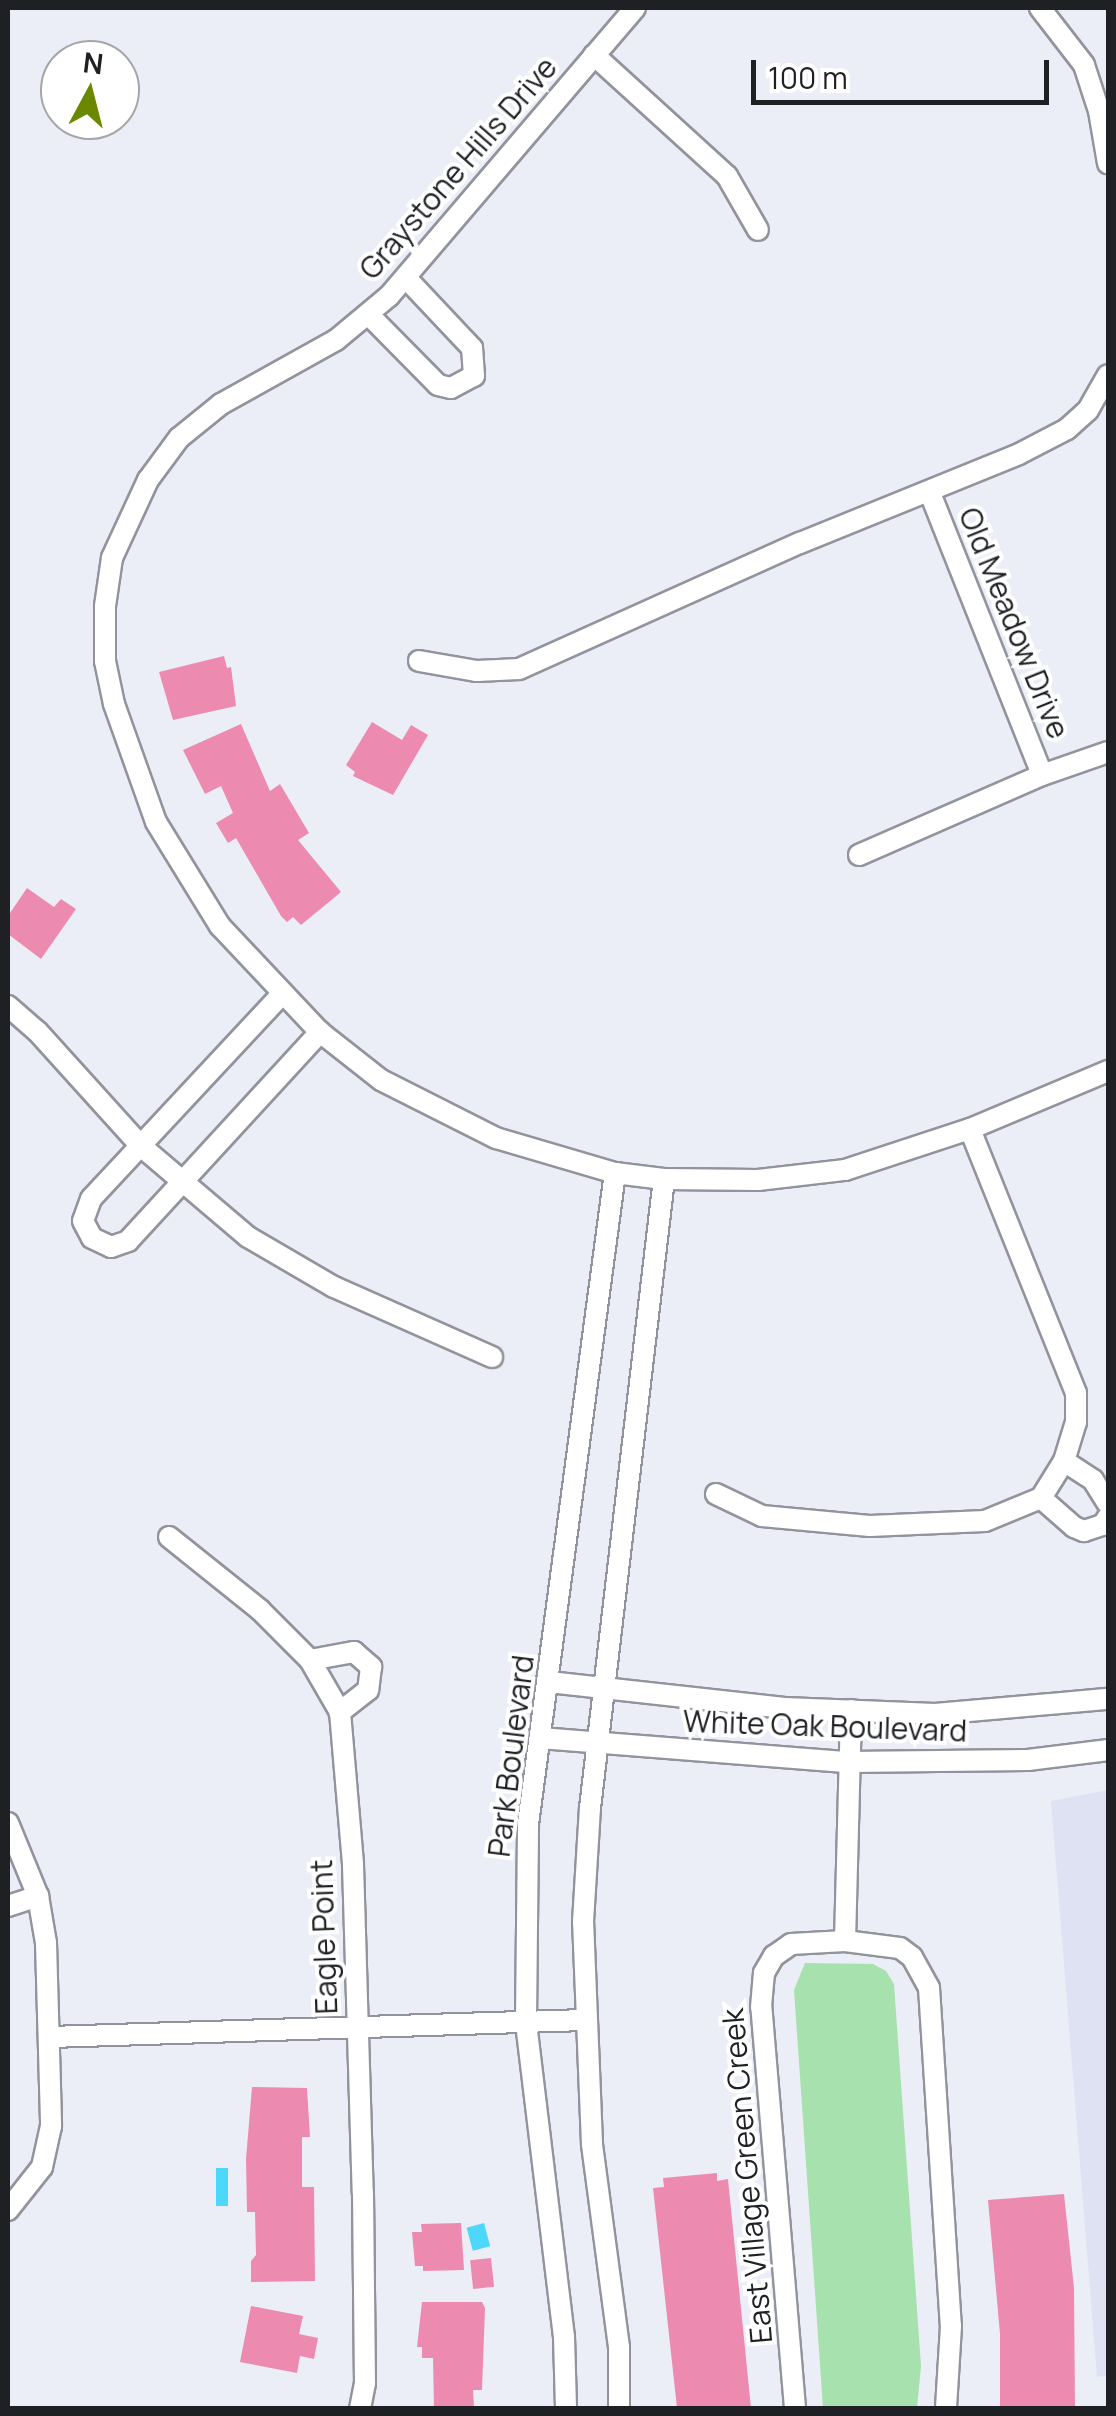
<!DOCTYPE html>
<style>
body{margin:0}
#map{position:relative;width:1116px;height:2416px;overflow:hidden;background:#ebedf7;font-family:Manrope,sans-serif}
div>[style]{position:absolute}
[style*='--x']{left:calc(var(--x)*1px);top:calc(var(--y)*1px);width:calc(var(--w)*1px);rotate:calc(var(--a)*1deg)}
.built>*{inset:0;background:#dee2f3}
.green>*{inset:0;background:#a7e2ae}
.water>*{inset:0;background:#4dd7f9;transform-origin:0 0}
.building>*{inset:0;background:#ec8baf;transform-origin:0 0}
.roads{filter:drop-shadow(2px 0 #92949d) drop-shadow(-2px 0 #92949d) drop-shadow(0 2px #92949d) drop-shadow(0 -2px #92949d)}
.minor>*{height:20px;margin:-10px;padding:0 10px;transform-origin:10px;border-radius:10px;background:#fff}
span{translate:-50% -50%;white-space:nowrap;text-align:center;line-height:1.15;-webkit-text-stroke:8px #fff;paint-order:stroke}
.street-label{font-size:30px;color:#1f2023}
.frame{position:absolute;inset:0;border:10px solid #1f2023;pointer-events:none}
.north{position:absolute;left:40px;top:40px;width:100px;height:100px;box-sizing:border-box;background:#fff;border:2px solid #a5a6a7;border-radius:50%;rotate:7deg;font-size:28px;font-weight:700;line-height:40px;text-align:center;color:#1f2023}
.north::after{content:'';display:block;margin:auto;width:35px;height:45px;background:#698800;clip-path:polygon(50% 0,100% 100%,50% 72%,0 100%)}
.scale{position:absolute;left:751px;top:60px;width:298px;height:45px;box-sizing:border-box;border:5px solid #1f2023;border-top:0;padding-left:12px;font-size:30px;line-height:35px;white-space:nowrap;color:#1f2023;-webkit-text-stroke:8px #fff;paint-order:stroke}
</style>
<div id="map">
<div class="built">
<i style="clip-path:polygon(1108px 1790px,1108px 2375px,1097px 2377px,1051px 1801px)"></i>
</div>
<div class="green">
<i style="clip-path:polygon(805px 1963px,873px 1964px,886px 1971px,894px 1984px,921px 2366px,917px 2408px,823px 2408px,794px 1990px)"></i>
</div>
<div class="water">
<i style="left:228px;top:2168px;width:38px;height:12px;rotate:90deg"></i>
<i style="left:484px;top:2223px;width:24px;height:18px;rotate:75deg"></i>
</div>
<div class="building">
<i style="clip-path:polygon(224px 656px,227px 668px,231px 667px,236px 706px,173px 720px,159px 672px)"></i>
<i style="clip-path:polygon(372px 722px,402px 740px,411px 725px,428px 735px,393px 795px,353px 776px,355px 772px,346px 765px)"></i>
<i style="clip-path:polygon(241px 724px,270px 791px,280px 784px,309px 833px,298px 840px,341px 892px,301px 925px,293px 917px,287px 922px,281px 916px,236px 838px,228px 843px,216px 823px,233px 813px,221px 786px,205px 794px,183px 750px)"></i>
<i style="clip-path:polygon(27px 888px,54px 907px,61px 899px,76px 909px,41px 959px,8px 934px,8px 916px)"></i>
<i style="clip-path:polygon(252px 2087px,307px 2088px,310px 2137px,302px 2137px,302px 2187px,314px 2187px,315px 2281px,251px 2282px,251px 2261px,256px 2255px,255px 2212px,247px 2212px,246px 2159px)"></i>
<i style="clip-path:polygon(717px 2173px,717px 2181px,728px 2179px,751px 2408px,677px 2408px,653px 2188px,664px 2187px,663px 2178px)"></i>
<i style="clip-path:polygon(1064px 2194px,1074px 2288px,1075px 2408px,1000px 2408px,1000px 2334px,988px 2200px)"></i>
<i style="clip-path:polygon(461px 2223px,464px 2270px,423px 2271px,423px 2266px,415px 2266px,412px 2232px,422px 2232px,421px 2224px)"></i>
<i style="left:491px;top:2258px;width:29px;height:21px;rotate:84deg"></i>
<i style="clip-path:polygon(422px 2302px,482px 2302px,485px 2308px,482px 2390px,473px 2390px,474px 2408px,434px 2408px,433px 2358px,422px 2358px,422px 2347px,417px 2347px)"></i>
<i style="clip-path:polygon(251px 2306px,303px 2316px,299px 2334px,318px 2338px,314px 2359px,300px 2356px,297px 2373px,240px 2362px)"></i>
</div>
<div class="roads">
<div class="minor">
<i style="--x:635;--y:8;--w:379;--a:130.5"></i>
<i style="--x:389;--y:296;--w:69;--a:140.3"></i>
<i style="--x:336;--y:340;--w:132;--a:150.9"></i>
<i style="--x:221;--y:404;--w:54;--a:141"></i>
<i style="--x:179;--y:438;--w:52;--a:126.4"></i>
<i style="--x:148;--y:480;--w:86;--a:114.8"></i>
<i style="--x:112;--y:558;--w:49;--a:98.3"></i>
<i style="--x:105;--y:606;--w:55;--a:90"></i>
<i style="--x:105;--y:661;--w:44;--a:78.2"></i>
<i style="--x:114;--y:704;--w:125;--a:70.4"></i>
<i style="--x:156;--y:822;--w:122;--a:58.4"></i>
<i style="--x:220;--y:926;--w:146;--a:46.7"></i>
<i style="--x:320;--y:1032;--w:78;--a:38.2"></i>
<i style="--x:381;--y:1080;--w:129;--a:26.8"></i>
<i style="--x:496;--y:1138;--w:124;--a:16.4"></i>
<i style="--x:615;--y:1173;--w:49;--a:7"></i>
<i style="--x:664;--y:1179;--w:94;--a:0.6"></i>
<i style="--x:758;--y:1180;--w:88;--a:-6.6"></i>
<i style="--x:845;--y:1170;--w:132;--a:-18.2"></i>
<i style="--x:970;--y:1129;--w:150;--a:-22.8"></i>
<i style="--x:1040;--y:8;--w:72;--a:52.3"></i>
<i style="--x:1084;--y:65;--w:48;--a:71.9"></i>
<i style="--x:1099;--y:111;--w:53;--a:80.2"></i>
<i style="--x:594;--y:55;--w:180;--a:42.3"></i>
<i style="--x:727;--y:176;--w:62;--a:60.1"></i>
<i style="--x:369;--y:315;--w:98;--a:45.4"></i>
<i style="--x:438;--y:385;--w:13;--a:13"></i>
<i style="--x:451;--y:388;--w:26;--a:-28"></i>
<i style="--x:474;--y:376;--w:28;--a:-94"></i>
<i style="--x:472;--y:348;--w:96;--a:-133.3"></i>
<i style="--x:930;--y:493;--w:303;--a:68.3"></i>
<i style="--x:419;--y:661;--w:59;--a:9.8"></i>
<i style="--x:477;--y:671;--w:42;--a:-2.7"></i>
<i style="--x:519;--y:669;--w:308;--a:-24.2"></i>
<i style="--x:800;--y:543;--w:236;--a:-22.1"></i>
<i style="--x:1019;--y:454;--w:54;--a:-27.5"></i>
<i style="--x:1067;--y:429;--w:28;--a:-42"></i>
<i style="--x:1088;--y:410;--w:40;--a:-60.3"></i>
<i style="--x:859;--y:855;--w:200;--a:-23.6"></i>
<i style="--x:1042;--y:775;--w:70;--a:-19.2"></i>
<i style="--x:282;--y:994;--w:280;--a:133"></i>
<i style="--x:91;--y:1199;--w:23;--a:110"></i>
<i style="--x:83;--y:1221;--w:19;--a:62"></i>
<i style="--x:92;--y:1238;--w:21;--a:25"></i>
<i style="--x:111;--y:1247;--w:18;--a:-19"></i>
<i style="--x:128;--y:1241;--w:284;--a:-47.4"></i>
<i style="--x:8;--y:1006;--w:38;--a:41"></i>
<i style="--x:37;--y:1031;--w:155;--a:47.9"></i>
<i style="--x:141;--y:1146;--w:140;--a:40.4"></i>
<i style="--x:248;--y:1237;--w:99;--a:30.2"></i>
<i style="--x:334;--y:1287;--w:173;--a:23.9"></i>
<i style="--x:1064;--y:1461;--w:35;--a:33"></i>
<i style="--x:1093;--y:1480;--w:28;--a:58"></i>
<i style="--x:716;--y:1494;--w:51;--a:25.6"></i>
<i style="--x:762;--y:1516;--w:108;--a:5.3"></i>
<i style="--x:870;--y:1526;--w:115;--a:-2.5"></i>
<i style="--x:985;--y:1521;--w:61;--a:-22.3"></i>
<i style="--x:1041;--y:1498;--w:44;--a:-58.1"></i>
<i style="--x:1064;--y:1461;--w:41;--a:-72.9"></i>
<i style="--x:1076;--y:1422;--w:29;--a:-90"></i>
<i style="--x:1076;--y:1393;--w:284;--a:-111.9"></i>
<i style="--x:1041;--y:1498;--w:44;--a:41.3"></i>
<i style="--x:1074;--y:1527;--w:11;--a:22"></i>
<i style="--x:1084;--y:1531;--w:20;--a:-18"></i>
<i style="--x:1103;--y:1525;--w:9;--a:-58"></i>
<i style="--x:169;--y:1537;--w:117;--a:38.7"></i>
<i style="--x:260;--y:1610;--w:71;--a:45"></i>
<i style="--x:310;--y:1660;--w:60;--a:60"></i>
<i style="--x:340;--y:1712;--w:154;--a:85.1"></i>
<i style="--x:353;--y:1865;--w:328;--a:88.3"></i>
<i style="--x:363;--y:2193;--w:190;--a:89.4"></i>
<i style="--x:365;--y:2383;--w:25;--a:101"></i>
<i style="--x:310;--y:1660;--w:45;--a:-10.3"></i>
<i style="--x:354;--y:1652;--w:23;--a:41"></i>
<i style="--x:371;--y:1667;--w:23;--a:97"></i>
<i style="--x:368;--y:1690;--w:36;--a:142"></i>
<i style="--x:549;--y:1682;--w:237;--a:6.3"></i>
<i style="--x:785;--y:1708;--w:150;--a:2.3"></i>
<i style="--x:935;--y:1714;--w:174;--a:-5"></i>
<i style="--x:540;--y:1738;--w:309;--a:4.5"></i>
<i style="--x:848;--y:1762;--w:180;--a:-0.6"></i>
<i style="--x:1028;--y:1760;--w:81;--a:-7.1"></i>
<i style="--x:8;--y:1823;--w:79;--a:67.7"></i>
<i style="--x:38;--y:1896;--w:48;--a:80.3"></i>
<i style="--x:46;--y:1943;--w:183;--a:88.4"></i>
<i style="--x:51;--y:2126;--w:42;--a:102.4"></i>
<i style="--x:42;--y:2167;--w:55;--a:128.3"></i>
<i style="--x:8;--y:1906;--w:32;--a:-18"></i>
<i style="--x:845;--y:1941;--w:231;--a:-88.5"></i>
<i style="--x:50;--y:2037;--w:535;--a:-1.82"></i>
<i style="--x:566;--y:2408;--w:71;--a:-91.6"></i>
<i style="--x:564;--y:2337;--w:318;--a:-96.9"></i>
<i style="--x:526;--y:2021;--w:197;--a:-89.4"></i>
<i style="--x:528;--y:1824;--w:657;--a:-82.39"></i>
<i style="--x:619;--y:2408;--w:61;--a:-90"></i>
<i style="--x:619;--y:2347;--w:205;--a:-97.6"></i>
<i style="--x:592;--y:2144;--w:222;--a:-92.3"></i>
<i style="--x:583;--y:1922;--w:114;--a:-86.5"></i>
<i style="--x:590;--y:1808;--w:633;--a:-83.29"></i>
<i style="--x:795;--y:2408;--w:402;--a:-94.8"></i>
<i style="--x:761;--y:2007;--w:34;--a:-85"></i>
<i style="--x:764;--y:1973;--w:20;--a:-60"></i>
<i style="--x:774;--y:1956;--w:21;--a:-35"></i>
<i style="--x:791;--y:1944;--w:54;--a:-3.2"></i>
<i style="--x:845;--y:1941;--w:55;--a:7.3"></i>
<i style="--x:900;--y:1948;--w:15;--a:37"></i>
<i style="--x:912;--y:1957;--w:35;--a:61"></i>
<i style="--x:929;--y:1988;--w:339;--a:86.3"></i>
<i style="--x:951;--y:2326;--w:82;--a:93.5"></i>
</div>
</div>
<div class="street-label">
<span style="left:458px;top:168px;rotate:-49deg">Graystone Hills Drive</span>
<span style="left:1014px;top:623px;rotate:68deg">Old Meadow Drive</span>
<span style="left:825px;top:1726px;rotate:2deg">White Oak Boulevard</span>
<span style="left:511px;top:1756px;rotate:-83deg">Park Boulevard</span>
<span style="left:324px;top:1937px;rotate:-92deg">Eagle Point</span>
<span style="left:747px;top:2176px;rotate:-95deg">East Village Green Creek</span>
</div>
<div class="frame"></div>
<div class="north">N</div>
<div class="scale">100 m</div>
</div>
